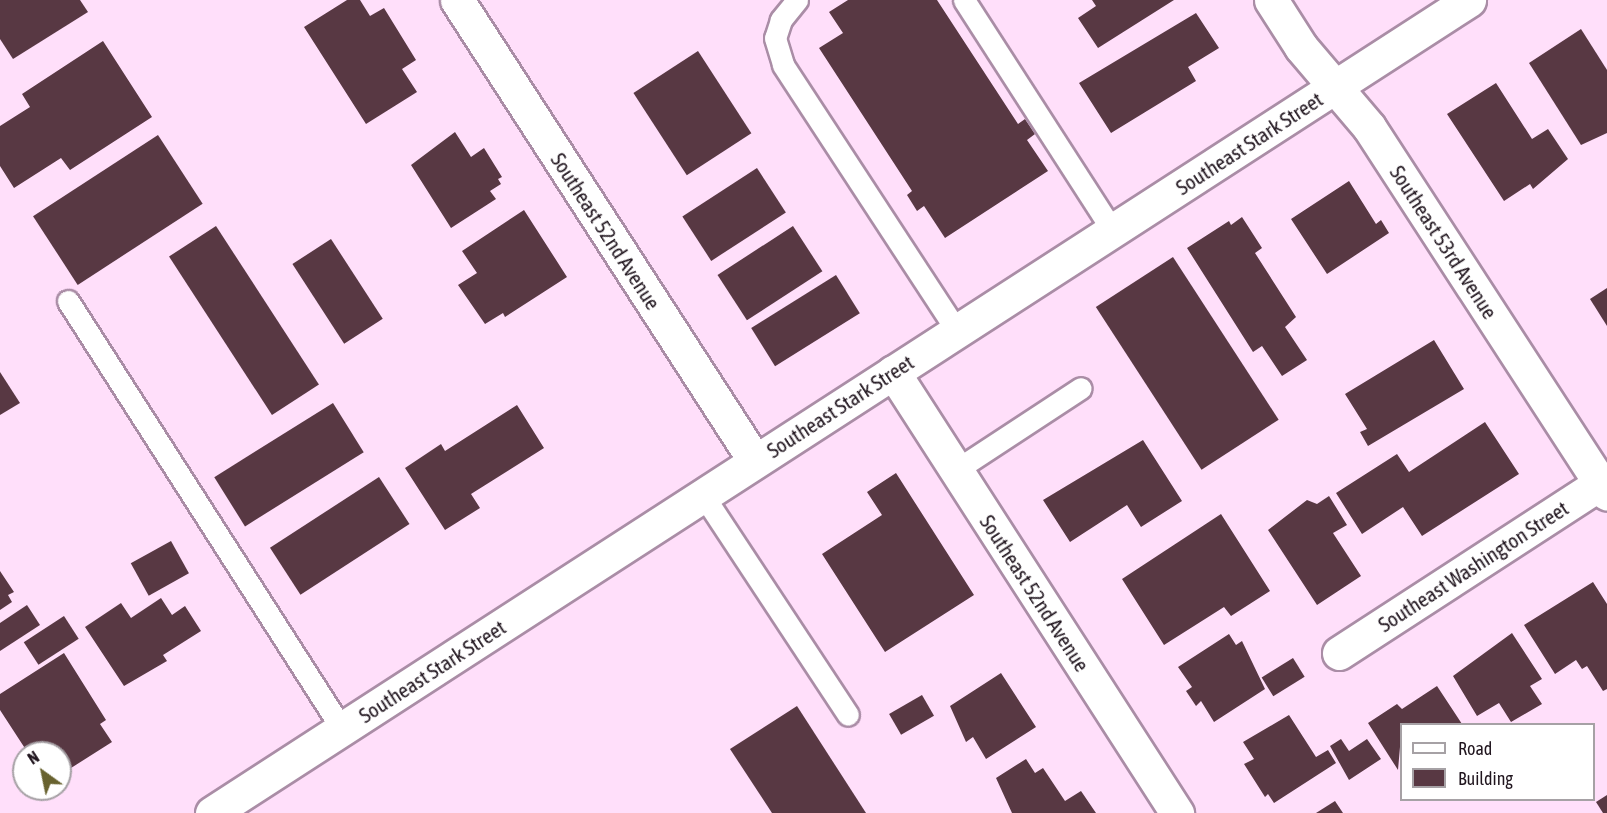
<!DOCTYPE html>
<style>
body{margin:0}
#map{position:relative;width:1607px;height:813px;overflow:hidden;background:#ffdffa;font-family:"Asap Condensed",sans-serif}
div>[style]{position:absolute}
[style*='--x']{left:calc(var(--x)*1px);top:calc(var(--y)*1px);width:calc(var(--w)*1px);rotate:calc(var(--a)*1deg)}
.building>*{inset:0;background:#583843;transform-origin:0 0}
.roads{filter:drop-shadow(2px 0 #aa8da6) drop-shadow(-2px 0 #aa8da6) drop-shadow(0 2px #aa8da6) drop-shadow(0 -2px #aa8da6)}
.lane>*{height:21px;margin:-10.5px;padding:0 10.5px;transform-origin:10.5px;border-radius:10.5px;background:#fff}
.street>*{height:33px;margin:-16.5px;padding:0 16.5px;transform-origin:16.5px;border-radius:16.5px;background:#fff}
.secondary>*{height:33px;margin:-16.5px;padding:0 16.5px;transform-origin:16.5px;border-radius:16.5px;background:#fff}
span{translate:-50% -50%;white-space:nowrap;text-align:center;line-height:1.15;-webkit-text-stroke:6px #fff;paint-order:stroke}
.street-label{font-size:21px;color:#20151e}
.legend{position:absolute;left:1400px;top:723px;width:195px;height:78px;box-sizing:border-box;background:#fff;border:2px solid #a6a1a5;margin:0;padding:8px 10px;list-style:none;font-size:18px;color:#20151e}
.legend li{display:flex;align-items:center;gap:12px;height:30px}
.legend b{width:30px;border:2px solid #a6a1a5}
.north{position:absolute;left:12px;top:741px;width:60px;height:60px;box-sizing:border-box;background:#fff;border:2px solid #a6a1a5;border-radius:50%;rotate:327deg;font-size:16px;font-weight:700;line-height:24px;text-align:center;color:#20151e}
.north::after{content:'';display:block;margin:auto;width:21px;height:27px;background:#68622f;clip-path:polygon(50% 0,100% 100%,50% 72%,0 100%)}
</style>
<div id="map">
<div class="building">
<i style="clip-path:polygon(0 0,80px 0,88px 12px,13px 59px,0 39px)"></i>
<i style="clip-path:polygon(347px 0,360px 0,370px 16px,384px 8px,416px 60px,402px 69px,417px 92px,366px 124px,304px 27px)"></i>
<i style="clip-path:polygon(848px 0,937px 0,1018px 124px,1025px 119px,1035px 134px,1027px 140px,1048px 171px,945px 238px,924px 206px,917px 211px,907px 195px,912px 191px,819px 48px,843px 33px,829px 12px)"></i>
<i style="clip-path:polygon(1092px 0,1174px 0,1098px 48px,1078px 18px,1096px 6px)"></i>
<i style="clip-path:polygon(1196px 13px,1219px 48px,1188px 67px,1196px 81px,1111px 133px,1079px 83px)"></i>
<i style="clip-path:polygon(1581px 29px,1607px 70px,1607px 133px,1581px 145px,1529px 63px)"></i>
<i style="clip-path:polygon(103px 41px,152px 117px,70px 170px,61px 158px,14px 188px,0 166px,0 126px,30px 107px,22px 94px)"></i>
<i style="left:698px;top:51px;width:98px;height:77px;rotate:57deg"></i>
<i style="clip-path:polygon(1496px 83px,1532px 139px,1548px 129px,1568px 159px,1533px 189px,1530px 184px,1504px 201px,1447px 114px)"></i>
<i style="clip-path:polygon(455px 132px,471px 157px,484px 148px,502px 177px,498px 179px,501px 184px,490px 191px,496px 199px,451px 228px,411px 165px)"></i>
<i style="left:158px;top:135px;width:82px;height:149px;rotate:57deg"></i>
<i style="left:757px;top:168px;width:53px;height:89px;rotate:57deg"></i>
<i style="clip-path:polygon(1349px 181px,1376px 224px,1381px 220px,1389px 233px,1327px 274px,1291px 219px)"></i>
<i style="clip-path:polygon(524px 210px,567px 277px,505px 317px,503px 313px,485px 324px,458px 285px,477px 273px,462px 251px)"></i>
<i style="clip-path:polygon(1242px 217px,1262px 248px,1255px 253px,1296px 317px,1285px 327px,1307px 360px,1282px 376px,1262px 346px,1253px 352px,1187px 248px,1229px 221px,1231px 225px)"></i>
<i style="left:216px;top:226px;width:189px;height:56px;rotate:57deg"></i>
<i style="left:793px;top:226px;width:54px;height:90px;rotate:57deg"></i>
<i style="left:331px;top:239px;width:95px;height:46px;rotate:57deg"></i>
<i style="left:1173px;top:257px;width:194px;height:92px;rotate:57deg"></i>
<i style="left:836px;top:275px;width:45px;height:100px;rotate:58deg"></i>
<i style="clip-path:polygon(1607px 288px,1607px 326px,1590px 299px)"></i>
<i style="clip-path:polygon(1434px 340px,1464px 389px,1368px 446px,1360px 432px,1367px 429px,1345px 394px)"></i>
<i style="clip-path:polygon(0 372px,20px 403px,0 415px)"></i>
<i style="left:333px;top:403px;width:58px;height:140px;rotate:58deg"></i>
<i style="clip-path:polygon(517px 405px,544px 448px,471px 494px,480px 508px,445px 530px,405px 468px,441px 444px,445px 451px)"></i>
<i style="clip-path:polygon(1485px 422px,1519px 474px,1422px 536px,1403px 507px,1362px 534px,1336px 493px,1397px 454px,1409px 472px)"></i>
<i style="clip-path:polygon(1143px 440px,1182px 501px,1141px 527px,1127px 505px,1070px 542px,1043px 500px)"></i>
<i style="clip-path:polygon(896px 473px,974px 595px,885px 652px,822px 554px,882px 515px,867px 492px)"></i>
<i style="left:379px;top:477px;width:56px;height:130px;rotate:57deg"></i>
<i style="clip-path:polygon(1329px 496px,1347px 525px,1333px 533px,1361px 576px,1317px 605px,1268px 530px,1307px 500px,1317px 504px)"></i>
<i style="clip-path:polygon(1221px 514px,1270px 591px,1231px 616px,1224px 607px,1164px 645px,1122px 579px)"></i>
<i style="left:171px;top:541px;width:37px;height:46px;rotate:61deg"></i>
<i style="clip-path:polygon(0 571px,14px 592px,8px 595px,12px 602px,0 610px)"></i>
<i style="clip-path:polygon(1593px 582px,1607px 604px,1607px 689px,1603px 691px,1587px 666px,1582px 669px,1576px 660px,1555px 674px,1524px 625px)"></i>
<i style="clip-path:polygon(161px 598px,172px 615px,185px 606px,201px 631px,163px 655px,167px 661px,124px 686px,85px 627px,121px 603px,131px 618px)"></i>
<i style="clip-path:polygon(27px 605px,40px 625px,0 651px,0 623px)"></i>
<i style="left:64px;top:616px;width:27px;height:48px;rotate:57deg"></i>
<i style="clip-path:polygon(1512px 633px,1542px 679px,1530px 686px,1542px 704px,1511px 722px,1499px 703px,1477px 716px,1453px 676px)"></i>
<i style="clip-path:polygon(1229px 634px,1236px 645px,1242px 641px,1265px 689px,1214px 722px,1201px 701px,1196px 706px,1186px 691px,1192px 687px,1178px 667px)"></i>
<i style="clip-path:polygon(64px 653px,106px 720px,100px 724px,112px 742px,60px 775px,60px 753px,28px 753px,0 710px,0 694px)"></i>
<i style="left:1293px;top:658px;width:22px;height:37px;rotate:58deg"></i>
<i style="clip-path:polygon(1001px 673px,1036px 727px,986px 759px,973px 737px,966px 742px,950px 706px)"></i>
<i style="clip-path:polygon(1437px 686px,1462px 724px,1402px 724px,1398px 770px,1368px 723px,1397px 704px,1402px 709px)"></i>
<i style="left:922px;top:695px;width:24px;height:38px;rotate:60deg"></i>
<i style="clip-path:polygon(797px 706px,866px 813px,772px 813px,730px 749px)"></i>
<i style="clip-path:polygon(1289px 715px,1316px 757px,1328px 750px,1336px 763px,1274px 803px,1268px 794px,1265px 797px,1244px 764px,1254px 759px,1243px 742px)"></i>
<i style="clip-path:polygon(1341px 739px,1349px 751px,1367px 739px,1381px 759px,1349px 780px,1330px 746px)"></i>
<i style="clip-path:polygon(1026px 759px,1035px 773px,1043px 768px,1065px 801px,1081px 791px,1096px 813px,1012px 813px,996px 778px)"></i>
<i style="clip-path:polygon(1607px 795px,1607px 813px,1603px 813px,1596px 802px)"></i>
<i style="clip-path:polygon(1335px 801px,1343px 813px,1316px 813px)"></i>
</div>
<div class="roads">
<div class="lane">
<i style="--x:797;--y:0;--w:26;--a:129"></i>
<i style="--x:781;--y:20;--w:19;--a:108"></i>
<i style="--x:775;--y:38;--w:28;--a:73"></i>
<i style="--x:783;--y:65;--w:318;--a:56.8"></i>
<i style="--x:964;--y:0;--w:275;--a:57.2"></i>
<i style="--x:68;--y:301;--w:508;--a:57.37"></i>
<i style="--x:956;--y:470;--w:149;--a:-33.3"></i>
<i style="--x:703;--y:495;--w:263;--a:56.6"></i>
</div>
<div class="street">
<i style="--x:457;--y:0;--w:549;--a:57.12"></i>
<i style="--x:1271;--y:0;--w:56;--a:57.4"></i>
<i style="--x:1301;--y:47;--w:105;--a:49.6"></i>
<i style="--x:1369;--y:127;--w:437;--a:57"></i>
<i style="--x:893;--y:372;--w:525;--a:57.22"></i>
<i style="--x:1339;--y:653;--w:320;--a:-33"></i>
</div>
<div class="secondary">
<i style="--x:212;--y:813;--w:1497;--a:-32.89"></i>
</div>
</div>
<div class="street-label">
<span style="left:1249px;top:143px;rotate:-33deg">Southeast Stark Street</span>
<span style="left:606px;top:231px;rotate:57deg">Southeast 52nd Avenue</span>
<span style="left:1444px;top:242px;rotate:57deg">Southeast 53rd Avenue</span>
<span style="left:840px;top:406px;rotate:-33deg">Southeast Stark Street</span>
<span style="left:1473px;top:566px;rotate:-33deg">Southeast Washington Street</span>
<span style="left:1035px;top:593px;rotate:57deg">Southeast 52nd Avenue</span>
<span style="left:432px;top:671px;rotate:-33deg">Southeast Stark Street</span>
</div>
<ul class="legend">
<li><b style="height:8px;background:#fff"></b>Road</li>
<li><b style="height:16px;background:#583843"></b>Building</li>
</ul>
<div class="north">N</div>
</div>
